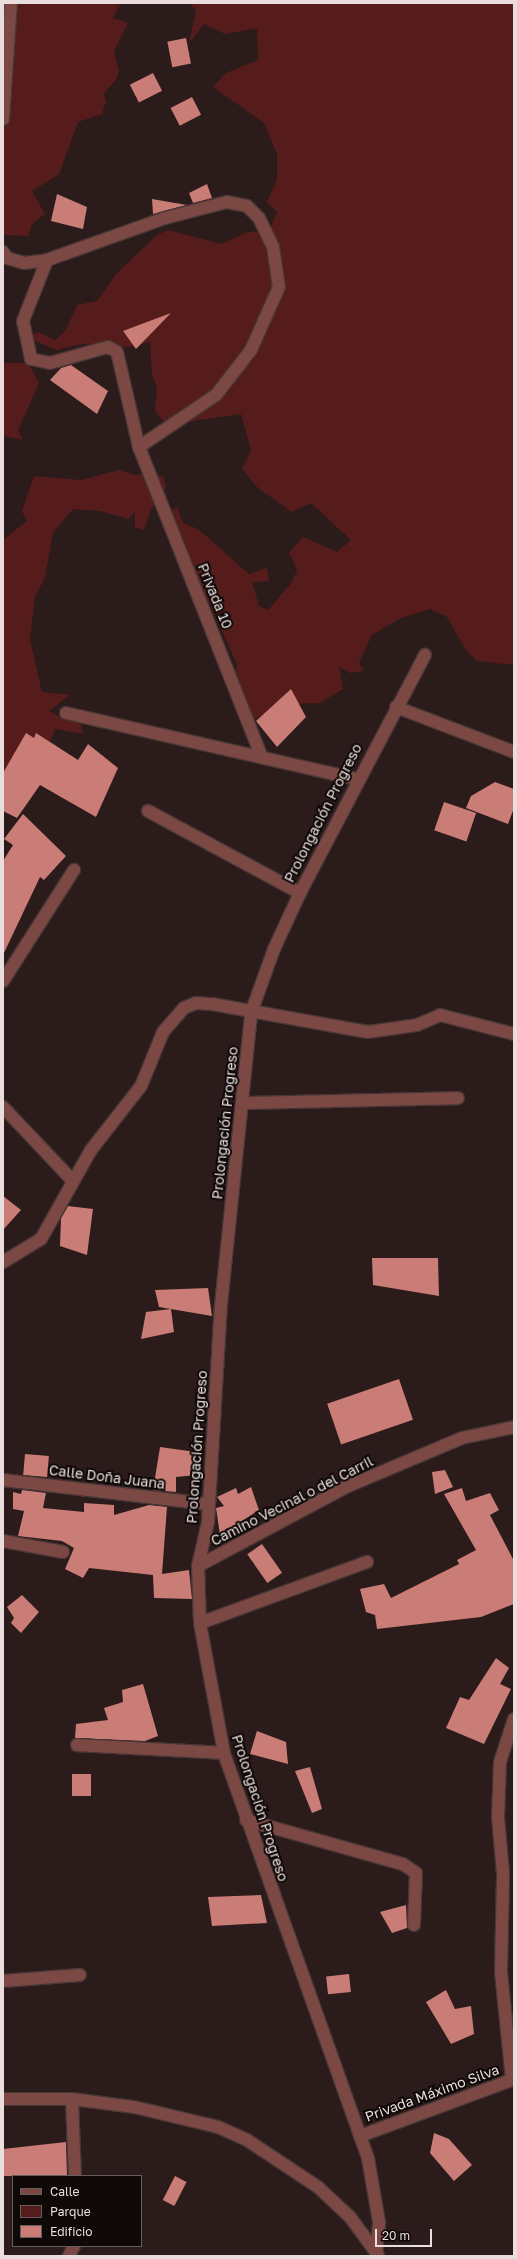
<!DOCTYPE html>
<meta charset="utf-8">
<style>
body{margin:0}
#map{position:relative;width:517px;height:2259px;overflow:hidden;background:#2b1b1a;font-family:"Golos Text",sans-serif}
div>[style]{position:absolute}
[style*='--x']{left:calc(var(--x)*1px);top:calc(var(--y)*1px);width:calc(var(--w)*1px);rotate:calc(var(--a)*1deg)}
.green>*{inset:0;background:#551c1b}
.building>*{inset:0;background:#ca7c76;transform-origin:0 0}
.roads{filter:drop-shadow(1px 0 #463635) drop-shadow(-1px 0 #463635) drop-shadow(0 1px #463635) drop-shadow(0 -1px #463635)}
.minor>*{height:12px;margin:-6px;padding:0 6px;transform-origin:6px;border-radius:6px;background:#7b4844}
span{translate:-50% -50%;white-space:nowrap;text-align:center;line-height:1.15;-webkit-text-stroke:4px #0e0807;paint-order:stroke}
.street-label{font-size:14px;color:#e9dedd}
.frame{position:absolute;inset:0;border:4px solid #e9dedd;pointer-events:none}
.legend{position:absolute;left:12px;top:2175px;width:130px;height:72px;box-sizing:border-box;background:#0e0807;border:1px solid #665e5d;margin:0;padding:5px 7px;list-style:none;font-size:12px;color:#e9dedd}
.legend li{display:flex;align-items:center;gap:8px;height:20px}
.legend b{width:20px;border:1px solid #665e5d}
.scale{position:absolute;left:375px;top:2229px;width:57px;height:18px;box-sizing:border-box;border:2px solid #e9dedd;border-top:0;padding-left:5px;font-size:12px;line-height:14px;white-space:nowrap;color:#e9dedd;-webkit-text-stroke:3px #0e0807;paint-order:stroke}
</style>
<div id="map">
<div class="green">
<i style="clip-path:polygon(3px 3px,127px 3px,120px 5px,113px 18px,128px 23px,114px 51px,119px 71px,116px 80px,103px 94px,106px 101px,102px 114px,78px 122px,59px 174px,32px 191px,45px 214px,32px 224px,28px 236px,3px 235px)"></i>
<i style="clip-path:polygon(190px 3px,514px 3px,514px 665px,477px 661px,465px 649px,447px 617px,430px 609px,401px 618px,372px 635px,359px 662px,364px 671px,350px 673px,339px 667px,343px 689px,320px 703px,287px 704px,249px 722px,240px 718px,233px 689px,237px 664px,209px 603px,190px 578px,173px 533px,162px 528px,162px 516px,177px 507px,183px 523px,198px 529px,249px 574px,267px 568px,269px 581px,252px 582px,259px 606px,268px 610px,292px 582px,297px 570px,289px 553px,303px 537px,337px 552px,351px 540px,311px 503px,292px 512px,258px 488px,242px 469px,251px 450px,241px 414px,192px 421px,177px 428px,165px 423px,155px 411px,157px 387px,152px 374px,150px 342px,128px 347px,82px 344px,57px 350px,25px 337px,38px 332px,55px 340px,66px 330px,77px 305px,97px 301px,117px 273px,157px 235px,168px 230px,222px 244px,248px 232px,269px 231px,277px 212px,267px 202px,277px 180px,277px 154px,264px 123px,213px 87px,226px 73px,258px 60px,257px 28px,225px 34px,204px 24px,189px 43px,196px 11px)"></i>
<i style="clip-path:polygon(3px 363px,28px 363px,39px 383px,18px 430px,23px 440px,3px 436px)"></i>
<i style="clip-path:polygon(119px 470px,134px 475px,150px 473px,164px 477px,166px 488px,151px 509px,144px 530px,135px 527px,135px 512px,129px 519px,100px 511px,73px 509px,53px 533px,45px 577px,35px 597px,30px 639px,42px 692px,70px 695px,49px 711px,65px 720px,80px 718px,83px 734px,55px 729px,48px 747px,3px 781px,3px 540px,27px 521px,22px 511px,34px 476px,81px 480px)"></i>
</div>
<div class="building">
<i style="left:186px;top:38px;width:26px;height:19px;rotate:79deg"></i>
<i style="left:153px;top:73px;width:20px;height:26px;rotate:63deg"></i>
<i style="left:192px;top:97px;width:20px;height:24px;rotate:63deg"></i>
<i style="clip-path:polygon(207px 184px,212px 198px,193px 203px,189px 193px)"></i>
<i style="clip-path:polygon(57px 194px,87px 207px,83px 229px,51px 221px)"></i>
<i style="clip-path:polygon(152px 199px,187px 205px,153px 214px)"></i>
<i style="clip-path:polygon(171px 313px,136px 349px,123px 331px)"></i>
<i style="clip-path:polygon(71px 365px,108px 391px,97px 414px,50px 380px,61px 368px)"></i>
<i style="clip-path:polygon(291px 689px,306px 717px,277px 747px,256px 721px)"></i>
<i style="clip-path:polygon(26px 733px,34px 738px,36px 733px,78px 760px,88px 744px,118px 768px,96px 817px,40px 785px,17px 818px,3px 811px,3px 773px)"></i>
<i style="clip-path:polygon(495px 782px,514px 789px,514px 808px,508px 824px,466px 808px,471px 796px)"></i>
<i style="left:444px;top:802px;width:34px;height:30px;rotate:19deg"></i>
<i style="clip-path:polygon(23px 814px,66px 856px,44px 880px,40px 877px,3px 955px,3px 861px,13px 845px,4px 839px)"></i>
<i style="clip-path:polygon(3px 1196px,21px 1210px,3px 1230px)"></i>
<i style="clip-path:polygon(68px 1206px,93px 1209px,87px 1255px,60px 1246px,61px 1218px)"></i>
<i style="clip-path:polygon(372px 1258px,438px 1258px,439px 1296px,373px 1285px)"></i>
<i style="clip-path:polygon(208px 1288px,212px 1316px,159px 1307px,155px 1290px)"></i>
<i style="clip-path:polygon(171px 1309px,174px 1332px,141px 1339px,146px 1312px)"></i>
<i style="left:399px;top:1379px;width:43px;height:76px;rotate:71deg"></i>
<i style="clip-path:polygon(160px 1447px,196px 1452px,196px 1475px,176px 1477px,176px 1492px,153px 1490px)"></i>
<i style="left:25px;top:1454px;width:24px;height:21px;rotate:5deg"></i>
<i style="clip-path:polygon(445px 1470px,453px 1487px,435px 1494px,432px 1472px)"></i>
<i style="clip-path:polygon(251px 1487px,259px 1510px,220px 1535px,216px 1508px,224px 1506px,217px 1497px,236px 1488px,238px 1494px)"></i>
<i style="clip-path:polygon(462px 1488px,466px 1501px,490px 1493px,499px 1510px,490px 1515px,514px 1561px,514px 1604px,481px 1617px,377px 1629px,375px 1615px,366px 1612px,360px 1589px,384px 1584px,391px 1598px,459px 1564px,457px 1560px,476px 1550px,444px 1494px)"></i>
<i style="clip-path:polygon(22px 1490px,46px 1493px,43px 1508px,84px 1512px,84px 1503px,114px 1505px,114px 1515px,149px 1505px,167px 1507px,162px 1574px,189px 1570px,192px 1599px,154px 1598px,153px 1575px,89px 1568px,83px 1578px,65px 1569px,74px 1548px,62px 1541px,18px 1536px,24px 1511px,13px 1509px,13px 1492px,21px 1494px)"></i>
<i style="left:262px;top:1544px;width:35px;height:18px;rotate:55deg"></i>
<i style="clip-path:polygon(22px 1595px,39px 1612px,21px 1633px,11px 1623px,14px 1618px,7px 1607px)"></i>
<i style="clip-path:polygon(496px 1658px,509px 1668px,500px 1684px,511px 1689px,484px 1744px,446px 1728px,460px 1697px,469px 1700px)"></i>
<i style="clip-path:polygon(143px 1684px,158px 1736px,145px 1741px,75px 1738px,76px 1724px,108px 1720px,104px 1708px,123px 1702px,122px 1690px)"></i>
<i style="clip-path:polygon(257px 1731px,286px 1742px,288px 1764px,250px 1754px)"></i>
<i style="clip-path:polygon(310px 1767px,322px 1809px,312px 1813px,295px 1771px)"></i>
<i style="left:72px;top:1774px;width:19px;height:22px"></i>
<i style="clip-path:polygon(261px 1895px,267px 1923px,212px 1926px,208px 1897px)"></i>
<i style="clip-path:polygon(406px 1905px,407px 1928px,392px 1933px,380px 1912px)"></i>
<i style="left:349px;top:1974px;width:18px;height:23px;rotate:84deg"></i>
<i style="clip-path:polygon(446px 1990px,455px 2009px,471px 2006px,474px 2034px,451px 2044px,426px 2002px)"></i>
<i style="clip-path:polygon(434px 2133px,449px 2139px,472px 2165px,454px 2181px,430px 2153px)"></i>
<i style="clip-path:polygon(66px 2142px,67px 2176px,3px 2176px,3px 2149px)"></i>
<i style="left:175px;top:2176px;width:13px;height:27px;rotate:27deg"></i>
</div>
<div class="roads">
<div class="minor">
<i style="--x:3;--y:119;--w:116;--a:-86.1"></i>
<i style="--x:3;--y:252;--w:7;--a:56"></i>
<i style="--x:7;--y:258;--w:18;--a:16"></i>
<i style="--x:24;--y:263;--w:23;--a:-7"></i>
<i style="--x:47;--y:260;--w:125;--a:-19.6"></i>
<i style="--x:165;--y:218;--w:64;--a:-14.5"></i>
<i style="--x:227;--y:202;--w:20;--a:11"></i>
<i style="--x:247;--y:206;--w:17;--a:45"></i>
<i style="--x:259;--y:218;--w:32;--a:64"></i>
<i style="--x:273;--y:247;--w:40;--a:81.5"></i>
<i style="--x:279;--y:287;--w:69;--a:114"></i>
<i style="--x:251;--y:350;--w:57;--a:127.9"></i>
<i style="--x:216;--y:395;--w:93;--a:146"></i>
<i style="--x:47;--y:260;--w:66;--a:111.5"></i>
<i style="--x:23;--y:321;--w:39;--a:78"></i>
<i style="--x:31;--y:359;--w:19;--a:12"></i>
<i style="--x:50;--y:363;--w:60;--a:-15.4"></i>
<i style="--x:108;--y:347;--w:10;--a:29"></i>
<i style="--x:117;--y:352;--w:98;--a:77"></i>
<i style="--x:139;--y:447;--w:334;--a:68.4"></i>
<i style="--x:396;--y:707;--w:126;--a:20.9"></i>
<i style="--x:66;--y:713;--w:297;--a:12.8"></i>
<i style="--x:148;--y:811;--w:173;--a:28.3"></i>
<i style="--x:3;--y:981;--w:132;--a:-57.4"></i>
<i style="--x:243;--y:1103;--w:215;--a:-1.3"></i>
<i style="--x:3;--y:1107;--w:100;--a:46.6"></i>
<i style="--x:3;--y:1262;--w:44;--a:-31.2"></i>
<i style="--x:41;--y:1239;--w:102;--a:-60.7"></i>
<i style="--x:91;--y:1150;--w:81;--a:-52"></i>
<i style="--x:141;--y:1086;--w:58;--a:-67.8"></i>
<i style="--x:163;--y:1032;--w:32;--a:-49"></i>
<i style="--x:184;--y:1008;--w:13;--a:-23"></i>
<i style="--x:196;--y:1003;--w:16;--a:4"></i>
<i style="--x:212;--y:1004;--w:158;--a:10.2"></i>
<i style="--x:368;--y:1032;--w:49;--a:-8.1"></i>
<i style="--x:417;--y:1025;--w:25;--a:-23"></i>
<i style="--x:440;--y:1015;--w:76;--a:14.4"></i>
<i style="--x:3;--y:1480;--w:206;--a:6.7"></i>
<i style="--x:3;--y:1541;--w:61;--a:10.4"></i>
<i style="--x:198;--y:1566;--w:168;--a:-28.1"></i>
<i style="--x:346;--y:1487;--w:126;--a:-22.9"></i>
<i style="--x:462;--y:1438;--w:53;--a:-11.9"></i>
<i style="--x:200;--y:1623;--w:178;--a:-20.1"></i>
<i style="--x:77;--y:1745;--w:147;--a:3.1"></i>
<i style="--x:246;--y:1820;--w:163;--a:15.7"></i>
<i style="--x:403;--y:1864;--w:16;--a:35"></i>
<i style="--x:416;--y:1873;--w:52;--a:92.2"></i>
<i style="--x:3;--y:1981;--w:77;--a:-4.5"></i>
<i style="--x:512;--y:2080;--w:109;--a:-95.8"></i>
<i style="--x:501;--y:1972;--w:99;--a:-88.8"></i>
<i style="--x:503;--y:1873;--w:56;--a:-95.1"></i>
<i style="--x:498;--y:1817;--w:55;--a:-87.9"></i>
<i style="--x:500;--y:1762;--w:45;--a:-72"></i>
<i style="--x:3;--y:2099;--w:69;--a:0"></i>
<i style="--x:72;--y:2099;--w:63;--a:7.4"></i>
<i style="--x:134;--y:2107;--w:86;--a:13.4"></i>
<i style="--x:218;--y:2127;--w:32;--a:24"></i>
<i style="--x:247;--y:2140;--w:85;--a:33.5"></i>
<i style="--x:318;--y:2187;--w:44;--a:43.2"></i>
<i style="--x:350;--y:2217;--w:47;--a:53.6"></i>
<i style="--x:72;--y:2099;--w:77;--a:87.8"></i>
<i style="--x:360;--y:2136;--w:164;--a:-20.3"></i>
<i style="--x:376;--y:2253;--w:31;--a:-84"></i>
<i style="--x:379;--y:2222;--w:65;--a:-99.8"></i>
<i style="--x:368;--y:2158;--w:430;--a:-109.6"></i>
<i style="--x:224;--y:1753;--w:132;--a:-100.5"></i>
<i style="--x:200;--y:1623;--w:57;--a:-92"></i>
<i style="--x:198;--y:1566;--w:45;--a:-77.2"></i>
<i style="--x:208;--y:1522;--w:217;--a:-86.6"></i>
<i style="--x:221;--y:1305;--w:294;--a:-84.1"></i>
<i style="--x:251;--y:1013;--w:68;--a:-70.2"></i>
<i style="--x:274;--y:949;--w:62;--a:-65.1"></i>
<i style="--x:300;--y:893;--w:269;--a:-62.3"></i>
<i style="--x:69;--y:2256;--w:11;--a:-63"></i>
</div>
</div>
<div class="street-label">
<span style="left:215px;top:596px;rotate:68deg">Privada 10</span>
<span style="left:323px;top:813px;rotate:-63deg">Prolongación Progreso</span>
<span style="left:225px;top:1123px;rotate:-84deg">Prolongación Progreso</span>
<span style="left:197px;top:1447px;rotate:-86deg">Prolongación Progreso</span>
<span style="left:107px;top:1477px;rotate:7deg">Calle Doña Juana</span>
<span style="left:292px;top:1501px;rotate:-27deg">Camino Vecinal o del Carril</span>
<span style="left:260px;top:1808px;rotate:72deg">Prolongación Progreso</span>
<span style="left:432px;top:2093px;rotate:-20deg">Privada Máximo Silva</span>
</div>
<div class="frame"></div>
<ul class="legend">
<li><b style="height:5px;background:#7b4844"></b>Calle</li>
<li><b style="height:11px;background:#551c1b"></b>Parque</li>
<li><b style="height:11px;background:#ca7c76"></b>Edificio</li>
</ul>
<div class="scale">20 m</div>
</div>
